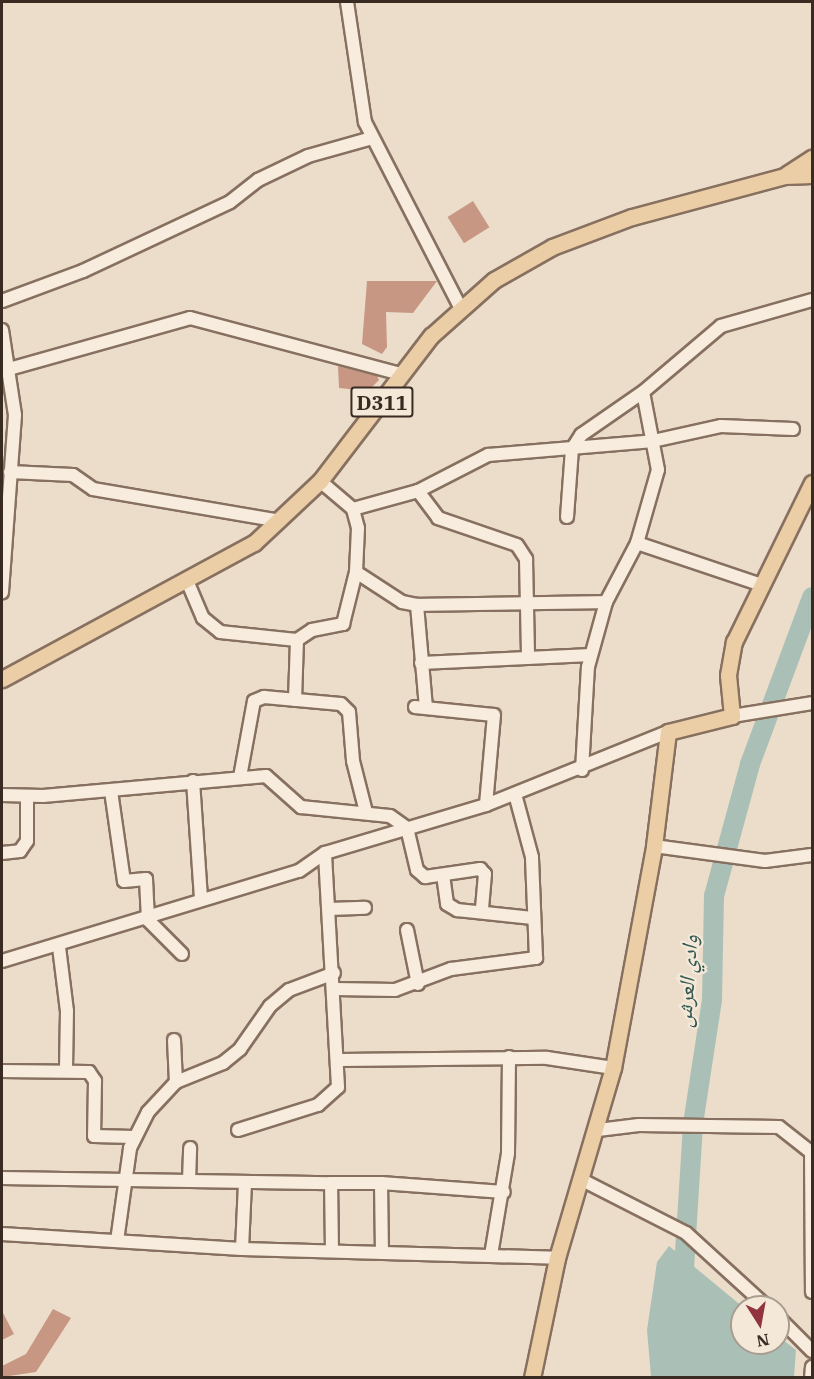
<!DOCTYPE html>
<meta charset="utf-8">
<style>
body{margin:0}
#map{position:relative;width:814px;height:1379px;overflow:hidden;background:#ecddca;font-family:"IBM Plex Serif","Noto Naskh Arabic",serif}
div>[style]{position:absolute}
[style*='--x']{left:calc(var(--x)*1px);top:calc(var(--y)*1px);width:calc(var(--w)*1px);rotate:calc(var(--a)*1deg)}
.water>*{inset:0;background:#aac0b7}
.river>*{height:20px;margin:-10px;padding:0 10px;transform-origin:10px;border-radius:10px;background:#aac0b7}
.building>*{inset:0;background:#c79783;transform-origin:0 0}
.roads{filter:drop-shadow(2px 0 #87705f) drop-shadow(-2px 0 #87705f) drop-shadow(0 2px #87705f) drop-shadow(0 -2px #87705f)}
.minor>*{height:12px;margin:-6px;padding:0 6px;transform-origin:6px;border-radius:6px;background:#f7ecdd}
.major>*{height:15px;margin:-7.5px;padding:0 7.5px;transform-origin:7.5px;border-radius:7.5px;background:#ebcda6}
span{translate:-50% -50%;white-space:nowrap;text-align:center;line-height:1.15;-webkit-text-stroke:4.5px #f4e9d9;paint-order:stroke}
.shield-label span{padding:2px 4px;background:#f4e9d9;border:2px solid;border-radius:4px;-webkit-text-stroke-width:0}
.shield-label{font-size:20px;color:#392a22;font-weight:700}
.water-label{font-size:22px;color:#325750;font-style:italic}
.frame{position:absolute;inset:0;border:3px solid #392a22;pointer-events:none}
.north{position:absolute;left:730px;top:1295px;width:60px;height:60px;box-sizing:border-box;background:#f4e9d9;border:2px solid #a99d90;border-radius:50%;rotate:169deg;font-size:16px;font-weight:700;line-height:24px;text-align:center;color:#392a22}
.north::after{content:'';display:block;margin:auto;width:21px;height:27px;background:#923440;clip-path:polygon(50% 0,100% 100%,50% 72%,0 100%)}
</style>
<div id="map">
<div class="water">
<i style="clip-path:polygon(669px 1246px,743px 1307px,742px 1343px,778px 1343px,778px 1336px,796px 1350px,794px 1377px,651px 1377px,647px 1330px,657px 1262px)"></i>
</div>
<div class="river">
<i style="--x:689;--y:1284;--w:17;--a:-107"></i>
<i style="--x:684;--y:1268;--w:144;--a:-86.4"></i>
<i style="--x:693;--y:1124;--w:125;--a:-81.3"></i>
<i style="--x:712;--y:1000;--w:104;--a:-88.9"></i>
<i style="--x:714;--y:896;--w:137;--a:-74.7"></i>
<i style="--x:750;--y:764;--w:178;--a:-69.6"></i>
</div>
<div class="building">
<i style="left:473px;top:201px;width:31px;height:30px;rotate:58deg"></i>
<i style="clip-path:polygon(367px 281px,437px 281px,413px 313px,386px 312px,387px 347px,382px 354px,362px 344px)"></i>
<i style="clip-path:polygon(338px 366px,377px 376px,379px 380px,368px 391px,339px 388px)"></i>
<i style="clip-path:polygon(53px 1309px,71px 1318px,36px 1372px,2px 1377px,2px 1366px,26px 1354px)"></i>
<i style="clip-path:polygon(2px 1311px,14px 1334px,2px 1340px)"></i>
</div>
<div class="roads">
<div class="minor">
<i style="--x:347;--y:2;--w:121;--a:81.5"></i>
<i style="--x:365;--y:122;--w:208;--a:62.8"></i>
<i style="--x:2;--y:301;--w:86;--a:-20.3"></i>
<i style="--x:83;--y:271;--w:162;--a:-25.1"></i>
<i style="--x:230;--y:202;--w:36;--a:-38"></i>
<i style="--x:258;--y:180;--w:55;--a:-25.6"></i>
<i style="--x:308;--y:156;--w:66;--a:-15.7"></i>
<i style="--x:2;--y:330;--w:86;--a:81.3"></i>
<i style="--x:15;--y:415;--w:178;--a:94.2"></i>
<i style="--x:9;--y:369;--w:188;--a:-15.7"></i>
<i style="--x:190;--y:318;--w:217;--a:14.9"></i>
<i style="--x:10;--y:472;--w:63;--a:2.7"></i>
<i style="--x:73;--y:475;--w:24;--a:35"></i>
<i style="--x:93;--y:489;--w:190;--a:9.7"></i>
<i style="--x:418;--y:491;--w:79;--a:-27.2"></i>
<i style="--x:488;--y:455;--w:166;--a:-4.8"></i>
<i style="--x:653;--y:441;--w:70;--a:-12.4"></i>
<i style="--x:721;--y:426;--w:72;--a:2.4"></i>
<i style="--x:353;--y:509;--w:67;--a:-15.5"></i>
<i style="--x:418;--y:491;--w:34;--a:53"></i>
<i style="--x:438;--y:518;--w:83;--a:18.9"></i>
<i style="--x:517;--y:545;--w:17;--a:57"></i>
<i style="--x:526;--y:559;--w:99;--a:88.8"></i>
<i style="--x:567;--y:517;--w:68;--a:-85.8"></i>
<i style="--x:572;--y:449;--w:17;--a:-57"></i>
<i style="--x:581;--y:435;--w:75;--a:-34.7"></i>
<i style="--x:643;--y:392;--w:102;--a:-40.2"></i>
<i style="--x:721;--y:326;--w:95;--a:-15.9"></i>
<i style="--x:637;--y:543;--w:76;--a:-74"></i>
<i style="--x:658;--y:470;--w:79;--a:-100.9"></i>
<i style="--x:356;--y:572;--w:55;--a:33.1"></i>
<i style="--x:402;--y:602;--w:15;--a:11"></i>
<i style="--x:417;--y:605;--w:189;--a:-0.9"></i>
<i style="--x:188;--y:583;--w:38;--a:67"></i>
<i style="--x:203;--y:618;--w:22;--a:39"></i>
<i style="--x:220;--y:632;--w:77;--a:5.9"></i>
<i style="--x:417;--y:605;--w:103;--a:85"></i>
<i style="--x:421;--y:663;--w:170;--a:-2.7"></i>
<i style="--x:295;--y:700;--w:60;--a:-88.1"></i>
<i style="--x:297;--y:640;--w:18;--a:-34"></i>
<i style="--x:312;--y:630;--w:32;--a:-11"></i>
<i style="--x:343;--y:624;--w:54;--a:-76"></i>
<i style="--x:356;--y:572;--w:44;--a:-87.4"></i>
<i style="--x:358;--y:528;--w:20;--a:-105"></i>
<i style="--x:353;--y:509;--w:43;--a:-139.7"></i>
<i style="--x:415;--y:707;--w:79;--a:5.8"></i>
<i style="--x:494;--y:715;--w:90;--a:95.1"></i>
<i style="--x:732;--y:716;--w:81;--a:-9.2"></i>
<i style="--x:582;--y:770;--w:103;--a:-86.7"></i>
<i style="--x:588;--y:667;--w:67;--a:-74.5"></i>
<i style="--x:606;--y:602;--w:67;--a:-62.3"></i>
<i style="--x:637;--y:543;--w:132;--a:18.6"></i>
<i style="--x:240;--y:777;--w:77;--a:-79.6"></i>
<i style="--x:254;--y:701;--w:11;--a:-22"></i>
<i style="--x:264;--y:697;--w:77;--a:5.2"></i>
<i style="--x:341;--y:704;--w:11;--a:45"></i>
<i style="--x:349;--y:712;--w:49;--a:85.3"></i>
<i style="--x:353;--y:761;--w:53;--a:75.7"></i>
<i style="--x:193;--y:781;--w:118;--a:86.1"></i>
<i style="--x:111;--y:791;--w:91;--a:81.8"></i>
<i style="--x:124;--y:881;--w:22;--a:-5"></i>
<i style="--x:146;--y:879;--w:41;--a:87.2"></i>
<i style="--x:148;--y:920;--w:48;--a:45"></i>
<i style="--x:2;--y:795;--w:41;--a:1.4"></i>
<i style="--x:43;--y:796;--w:224;--a:-5.1"></i>
<i style="--x:266;--y:776;--w:47;--a:41.5"></i>
<i style="--x:301;--y:807;--w:89;--a:5.8"></i>
<i style="--x:390;--y:816;--w:21;--a:35"></i>
<i style="--x:407;--y:828;--w:43;--a:76.6"></i>
<i style="--x:417;--y:870;--w:11;--a:41"></i>
<i style="--x:425;--y:877;--w:56;--a:-8.3"></i>
<i style="--x:480;--y:869;--w:7;--a:45"></i>
<i style="--x:485;--y:874;--w:38;--a:95"></i>
<i style="--x:654;--y:846;--w:112;--a:7.7"></i>
<i style="--x:765;--y:861;--w:47;--a:-7.3"></i>
<i style="--x:2;--y:853;--w:18;--a:-6"></i>
<i style="--x:20;--y:851;--w:12;--a:-55"></i>
<i style="--x:27;--y:841;--w:44;--a:-90"></i>
<i style="--x:443;--y:875;--w:29;--a:82"></i>
<i style="--x:447;--y:904;--w:12;--a:31"></i>
<i style="--x:457;--y:910;--w:76;--a:6"></i>
<i style="--x:329;--y:909;--w:36;--a:-2"></i>
<i style="--x:407;--y:930;--w:55;--a:78.5"></i>
<i style="--x:59;--y:947;--w:64;--a:82.9"></i>
<i style="--x:67;--y:1011;--w:59;--a:91"></i>
<i style="--x:2;--y:961;--w:310;--a:-16.9"></i>
<i style="--x:299;--y:871;--w:32;--a:-35"></i>
<i style="--x:325;--y:853;--w:168;--a:-16.6"></i>
<i style="--x:486;--y:805;--w:196;--a:-21.9"></i>
<i style="--x:335;--y:989;--w:60;--a:1"></i>
<i style="--x:395;--y:990;--w:60;--a:-20.6"></i>
<i style="--x:451;--y:969;--w:86;--a:-7.4"></i>
<i style="--x:536;--y:958;--w:101;--a:-92.3"></i>
<i style="--x:532;--y:857;--w:65;--a:-105.1"></i>
<i style="--x:174;--y:1040;--w:42;--a:87.3"></i>
<i style="--x:340;--y:1060;--w:207;--a:-0.6"></i>
<i style="--x:547;--y:1058;--w:67;--a:8.6"></i>
<i style="--x:2;--y:1071;--w:87;--a:0.7"></i>
<i style="--x:89;--y:1072;--w:11;--a:56"></i>
<i style="--x:95;--y:1081;--w:55;--a:91"></i>
<i style="--x:94;--y:1136;--w:40;--a:1.4"></i>
<i style="--x:238;--y:1130;--w:84;--a:-17.4"></i>
<i style="--x:318;--y:1105;--w:27;--a:-42"></i>
<i style="--x:338;--y:1087;--w:234;--a:-93.2"></i>
<i style="--x:598;--y:1130;--w:41;--a:-7"></i>
<i style="--x:639;--y:1125;--w:140;--a:0.8"></i>
<i style="--x:779;--y:1127;--w:42;--a:38.2"></i>
<i style="--x:811;--y:1152;--w:140;--a:89.6"></i>
<i style="--x:2;--y:1178;--w:329;--a:0.9"></i>
<i style="--x:189;--y:1181;--w:33;--a:-88"></i>
<i style="--x:584;--y:1181;--w:114;--a:27"></i>
<i style="--x:686;--y:1233;--w:110;--a:42.4"></i>
<i style="--x:2;--y:1234;--w:240;--a:3.6"></i>
<i style="--x:242;--y:1249;--w:315;--a:1.6"></i>
<i style="--x:117;--y:1241;--w:94;--a:-82"></i>
<i style="--x:130;--y:1148;--w:40;--a:-63.4"></i>
<i style="--x:148;--y:1112;--w:41;--a:-47"></i>
<i style="--x:176;--y:1082;--w:51;--a:-22"></i>
<i style="--x:223;--y:1063;--w:22;--a:-39"></i>
<i style="--x:240;--y:1049;--w:52;--a:-55.1"></i>
<i style="--x:270;--y:1006;--w:25;--a:-40"></i>
<i style="--x:289;--y:990;--w:48;--a:-20.7"></i>
<i style="--x:242;--y:1249;--w:67;--a:-87.4"></i>
<i style="--x:332;--y:1251;--w:68;--a:-90.8"></i>
<i style="--x:331;--y:1183;--w:50;--a:0"></i>
<i style="--x:382;--y:1253;--w:70;--a:-90.8"></i>
<i style="--x:381;--y:1183;--w:123;--a:4.2"></i>
<i style="--x:491;--y:1255;--w:103;--a:-80.5"></i>
<i style="--x:508;--y:1153;--w:96;--a:-89.4"></i>
<i style="--x:778;--y:1317;--w:48;--a:45"></i>
<i style="--x:811;--y:1378;--w:11;--a:-85"></i>
</div>
<div class="major">
<i style="--x:787;--y:174;--w:30;--a:-33"></i>
<i style="--x:2;--y:679;--w:286;--a:-28.4"></i>
<i style="--x:254;--y:543;--w:91;--a:-43.2"></i>
<i style="--x:320;--y:481;--w:183;--a:-52.6"></i>
<i style="--x:431;--y:336;--w:84;--a:-41.6"></i>
<i style="--x:494;--y:280;--w:67;--a:-29.6"></i>
<i style="--x:552;--y:247;--w:85;--a:-20.6"></i>
<i style="--x:632;--y:217;--w:158;--a:-15"></i>
<i style="--x:785;--y:176;--w:27;--a:-2"></i>
<i style="--x:532;--y:1378;--w:123;--a:-78.2"></i>
<i style="--x:557;--y:1258;--w:198;--a:-73.6"></i>
<i style="--x:613;--y:1068;--w:226;--a:-79.5"></i>
<i style="--x:654;--y:846;--w:115;--a:-83"></i>
<i style="--x:668;--y:732;--w:66;--a:-14"></i>
<i style="--x:732;--y:716;--w:41;--a:-95.6"></i>
<i style="--x:728;--y:675;--w:34;--a:-80"></i>
<i style="--x:734;--y:642;--w:177;--a:-63.9"></i>
</div>
</div>
<div class="shield-label">
<span style="left:382px;top:402px">D311</span>
</div>
<div class="water-label">
<span style="left:686px;top:981px;rotate:-86deg">وادي العرش</span>
</div>
<div class="frame"></div>
<div class="north">N</div>
</div>
